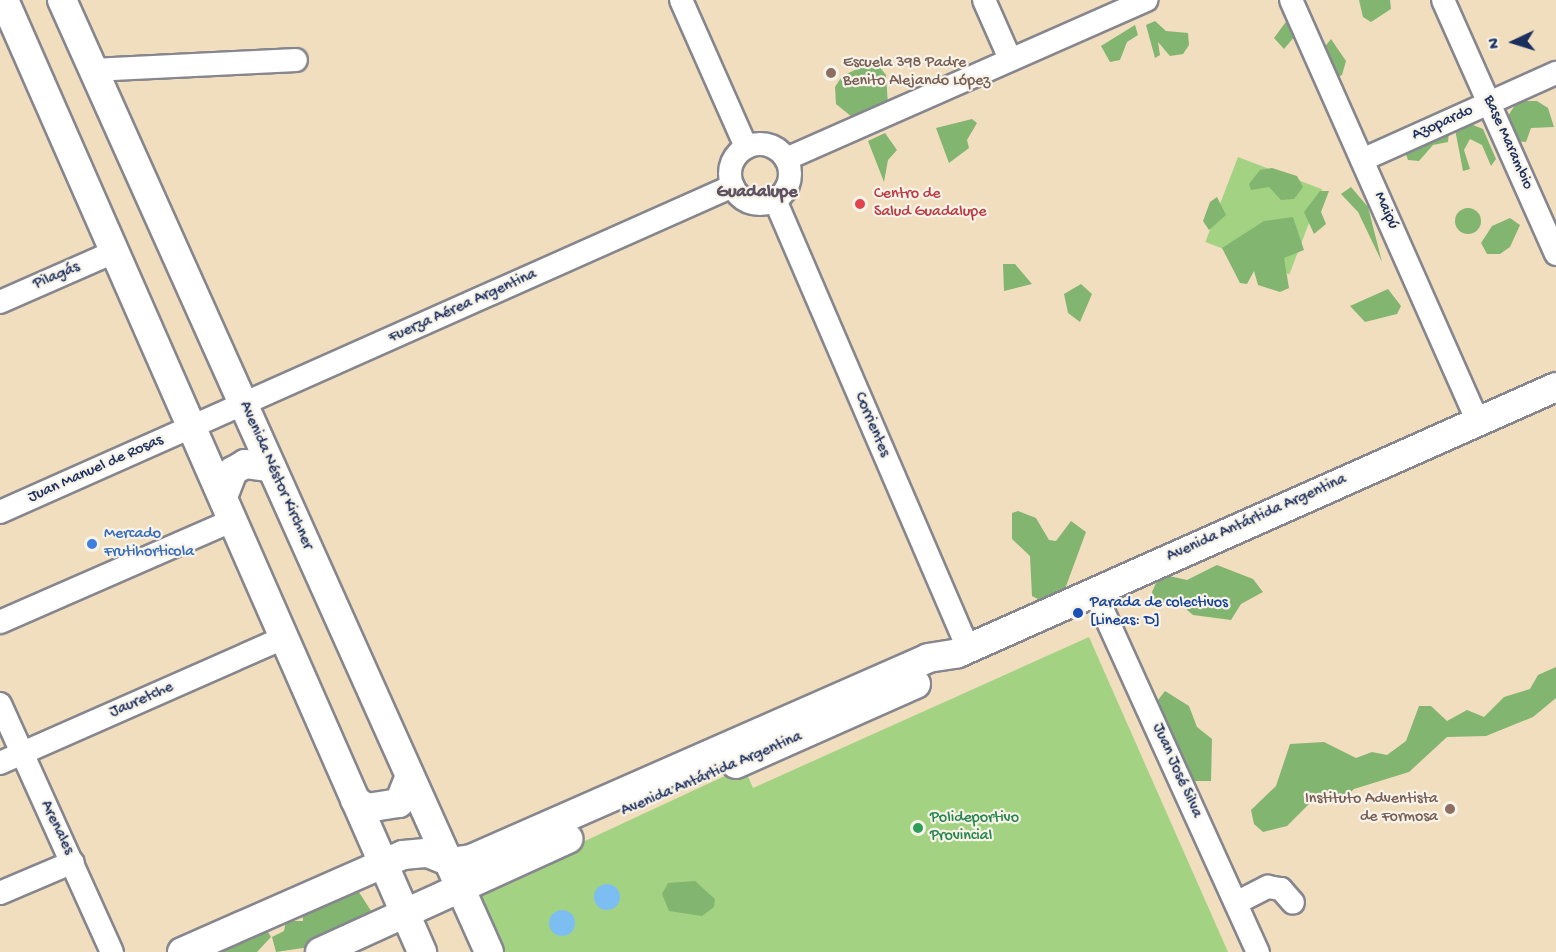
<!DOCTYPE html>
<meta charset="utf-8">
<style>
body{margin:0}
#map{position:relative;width:1556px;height:952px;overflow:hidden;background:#f1debf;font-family:"Gochi Hand",sans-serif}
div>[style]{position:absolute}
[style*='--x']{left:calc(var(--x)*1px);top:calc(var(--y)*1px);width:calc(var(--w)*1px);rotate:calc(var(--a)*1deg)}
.green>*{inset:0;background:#a3d382;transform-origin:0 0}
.forest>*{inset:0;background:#82b570}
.round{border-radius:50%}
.water>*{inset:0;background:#7cbef1}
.roads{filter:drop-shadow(2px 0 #86868e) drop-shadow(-2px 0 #86868e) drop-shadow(0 2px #86868e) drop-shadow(0 -2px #86868e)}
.minor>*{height:22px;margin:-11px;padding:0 11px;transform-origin:11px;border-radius:11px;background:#fff}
.minor>.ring{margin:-11px;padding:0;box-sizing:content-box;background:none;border:22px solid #fff;border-radius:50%}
.major>*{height:28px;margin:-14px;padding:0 14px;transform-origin:14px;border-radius:14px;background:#fff}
.dots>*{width:16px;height:16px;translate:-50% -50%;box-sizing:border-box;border:3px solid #f7f3e8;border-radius:50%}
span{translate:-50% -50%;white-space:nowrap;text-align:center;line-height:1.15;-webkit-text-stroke:4.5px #f7f3e8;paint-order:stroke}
.education-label{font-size:16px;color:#785e54}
.left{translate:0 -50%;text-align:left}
.right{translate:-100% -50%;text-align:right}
.street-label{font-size:16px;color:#1b2f5e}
.health-label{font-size:16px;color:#be3a42}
.shop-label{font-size:16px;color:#366cbe}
.transit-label{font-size:16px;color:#164399}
.leisure-label{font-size:16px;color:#27864d}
.neighbourhood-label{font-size:18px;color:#5e5262;font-weight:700}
.north{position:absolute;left:1484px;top:12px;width:60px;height:60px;-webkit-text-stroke:4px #f7f3e8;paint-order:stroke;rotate:266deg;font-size:16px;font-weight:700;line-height:24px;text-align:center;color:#1b2f5e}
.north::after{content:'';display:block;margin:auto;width:21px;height:27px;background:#1b2f5e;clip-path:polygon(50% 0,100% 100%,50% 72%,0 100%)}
</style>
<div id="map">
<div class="green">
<i style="left:1238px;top:157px;width:90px;height:91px;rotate:21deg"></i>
<i style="clip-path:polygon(1089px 637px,1228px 952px,499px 952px,473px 893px,744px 767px,753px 788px)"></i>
</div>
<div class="forest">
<i style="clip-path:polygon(1359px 0,1390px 0,1391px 9px,1371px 22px,1363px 17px)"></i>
<i style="clip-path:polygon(1288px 19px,1295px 36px,1284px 49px,1274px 38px)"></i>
<i style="clip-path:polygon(1155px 21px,1166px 31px,1188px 33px,1189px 45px,1183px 54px,1170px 56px,1158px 42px,1160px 55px,1155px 58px,1146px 25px)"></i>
<i style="clip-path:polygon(1135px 25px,1138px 35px,1127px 42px,1120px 60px,1110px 62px,1101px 46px)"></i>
<i style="clip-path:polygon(1331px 39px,1346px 61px,1342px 75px,1333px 79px,1323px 49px)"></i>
<i style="clip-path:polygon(868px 64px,878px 65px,886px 75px,888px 105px,852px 117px,836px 104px,835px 87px,842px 76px)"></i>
<i style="clip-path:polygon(1518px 101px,1537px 101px,1548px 108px,1554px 127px,1531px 128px,1526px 142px,1514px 141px,1505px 120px)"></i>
<i style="clip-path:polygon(972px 119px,977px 123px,967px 140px,969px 148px,949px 163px,936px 128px)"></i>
<i style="clip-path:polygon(1463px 121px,1483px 129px,1496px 159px,1491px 166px,1482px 145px,1470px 139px,1464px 150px,1470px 169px,1463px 171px,1454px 124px)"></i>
<i style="clip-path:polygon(1449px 132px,1448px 142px,1433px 145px,1419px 161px,1408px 160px,1405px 152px)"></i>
<i style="clip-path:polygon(885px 133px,897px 150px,888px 160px,884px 182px,868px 141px)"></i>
<i style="clip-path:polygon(1272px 168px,1297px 176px,1303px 187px,1294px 199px,1281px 200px,1269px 187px,1251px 190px,1249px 184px,1260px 170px)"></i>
<i style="clip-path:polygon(1351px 187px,1368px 207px,1382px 262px,1358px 212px,1341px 194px)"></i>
<i style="clip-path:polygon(1320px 191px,1329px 191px,1321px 212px,1326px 224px,1314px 234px,1304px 212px)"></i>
<i style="clip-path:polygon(1217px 197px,1226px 215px,1209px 230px,1203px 221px,1210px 202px)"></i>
<i class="round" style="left:1455px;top:208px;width:26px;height:26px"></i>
<i style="clip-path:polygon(1293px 217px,1304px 250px,1284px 258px,1289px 288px,1280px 292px,1258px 285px,1254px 271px,1247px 284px,1240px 283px,1222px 248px,1264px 221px)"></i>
<i style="clip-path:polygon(1510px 218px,1520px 225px,1510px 247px,1500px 254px,1487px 254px,1481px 243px,1492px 226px)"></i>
<i style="clip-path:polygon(1003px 264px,1015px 264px,1032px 284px,1004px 291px)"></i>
<i style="clip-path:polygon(1081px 284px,1092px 294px,1080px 322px,1068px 313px,1064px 294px)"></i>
<i style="clip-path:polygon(1388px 289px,1401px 306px,1397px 314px,1365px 322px,1350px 306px)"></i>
<i style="clip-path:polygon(1018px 511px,1036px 518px,1049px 540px,1056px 541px,1071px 521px,1086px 532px,1062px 597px,1044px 602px,1032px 596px,1030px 556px,1012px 539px,1012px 513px)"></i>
<i style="clip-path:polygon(1217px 565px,1253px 579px,1263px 592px,1241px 604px,1231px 620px,1193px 615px,1180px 604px,1156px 605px,1152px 592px,1160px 574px,1187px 580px)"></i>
<i style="clip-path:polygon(1556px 667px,1556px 698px,1533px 717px,1486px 736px,1447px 737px,1409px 772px,1354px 789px,1338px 804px,1310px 803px,1287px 826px,1263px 832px,1254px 824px,1251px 810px,1276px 786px,1290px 744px,1324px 742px,1356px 758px,1372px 752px,1387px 755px,1406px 741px,1419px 706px,1431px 706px,1447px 721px,1467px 710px,1484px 717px,1504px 697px,1530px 689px,1538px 675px)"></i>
<i style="clip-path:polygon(1165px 691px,1189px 706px,1197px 727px,1212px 739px,1211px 781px,1192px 781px,1173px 754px,1173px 736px,1155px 704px)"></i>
<i style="clip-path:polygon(695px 881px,715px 899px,714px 907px,702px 916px,669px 911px,662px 894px,668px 883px)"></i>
<i style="clip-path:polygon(357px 889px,373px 914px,323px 945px,276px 952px,272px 937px,284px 931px,286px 921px,303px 921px,302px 908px)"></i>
<i style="clip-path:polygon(260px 919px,271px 937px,257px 952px,182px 952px)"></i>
</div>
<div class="water">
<i class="round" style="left:594px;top:884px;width:26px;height:26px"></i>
<i class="round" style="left:549px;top:910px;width:26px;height:26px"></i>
</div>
<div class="roads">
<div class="minor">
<i style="--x:681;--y:0;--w:161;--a:66.1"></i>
<i style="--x:984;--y:0;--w:64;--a:66.2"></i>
<i style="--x:1291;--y:0;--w:461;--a:66.1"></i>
<i style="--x:1443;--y:0;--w:278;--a:66"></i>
<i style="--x:93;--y:70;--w:203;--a:-2.8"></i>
<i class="ring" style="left:730px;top:144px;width:38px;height:38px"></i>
<i style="--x:786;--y:159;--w:394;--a:-23.8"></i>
<i style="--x:1362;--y:160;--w:213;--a:-24.2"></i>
<i style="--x:775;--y:200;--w:488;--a:66.7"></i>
<i style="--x:0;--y:302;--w:124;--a:-23.7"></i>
<i style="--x:0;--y:512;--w:802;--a:-23.98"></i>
<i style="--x:1094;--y:591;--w:397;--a:65.6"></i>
<i style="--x:0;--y:622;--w:254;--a:-23.6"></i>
<i style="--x:0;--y:704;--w:272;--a:65.7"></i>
<i style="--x:0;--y:763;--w:310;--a:-23.8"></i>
<i style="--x:0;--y:893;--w:79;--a:-23"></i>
<i style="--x:1236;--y:903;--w:36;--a:-27"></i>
<i style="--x:1268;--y:887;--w:13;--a:9"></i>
<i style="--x:1281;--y:889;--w:18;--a:49"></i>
</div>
<div class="major">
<i style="--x:4;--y:0;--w:1040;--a:66.29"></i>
<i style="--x:62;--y:0;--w:1043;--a:65.84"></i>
<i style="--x:223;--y:497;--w:28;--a:-69"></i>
<i style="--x:233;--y:471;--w:14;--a:-30"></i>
<i style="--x:245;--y:464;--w:27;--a:8"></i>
<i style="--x:736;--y:764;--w:197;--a:-24"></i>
<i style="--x:355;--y:800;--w:14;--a:34"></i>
<i style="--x:367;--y:808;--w:32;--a:-9"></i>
<i style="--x:399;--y:803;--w:29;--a:-68"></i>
<i style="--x:182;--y:952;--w:241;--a:-23.7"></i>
<i style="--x:403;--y:855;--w:25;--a:-5"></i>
<i style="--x:428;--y:853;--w:24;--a:22"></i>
<i style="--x:450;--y:862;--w:21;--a:-8"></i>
<i style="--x:471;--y:859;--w:499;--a:-23.7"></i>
<i style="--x:928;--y:658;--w:30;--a:-9"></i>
<i style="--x:958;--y:653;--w:654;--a:-23.98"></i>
<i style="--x:320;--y:952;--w:273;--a:-24.5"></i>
</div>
</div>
<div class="dots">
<i style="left:831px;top:73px;background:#8d6e63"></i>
<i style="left:860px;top:204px;background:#e0444e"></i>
<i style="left:92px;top:544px;background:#3f7fe0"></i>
<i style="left:1078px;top:613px;background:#1a4fb4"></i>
<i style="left:1450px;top:809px;background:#8d6e63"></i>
<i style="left:918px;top:828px;background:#2e9e5b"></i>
</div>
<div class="education-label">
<span class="left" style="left:843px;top:73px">Escuela 398 Padre<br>Benito Alejando López</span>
<span class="right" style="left:1438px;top:809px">Instituto Adventista<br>de Formosa</span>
</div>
<div class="street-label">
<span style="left:1443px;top:124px;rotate:-24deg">Azopardo</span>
<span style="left:1507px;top:143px;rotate:66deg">Base Marambio</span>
<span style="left:1385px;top:211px;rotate:66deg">Maipú</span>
<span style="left:57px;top:277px;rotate:-23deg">Pilagás</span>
<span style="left:463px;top:307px;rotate:-24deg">Fuerza Aérea Argentina</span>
<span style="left:871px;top:425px;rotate:67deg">Corrientes</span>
<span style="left:96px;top:470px;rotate:-24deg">Juan Manuel de Rosas</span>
<span style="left:275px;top:476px;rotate:66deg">Avenida Néstor Kirchner</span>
<span style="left:1257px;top:519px;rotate:-24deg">Avenida Antártida Argentina</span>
<span style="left:142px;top:701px;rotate:-24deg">Jauretche</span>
<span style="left:1176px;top:771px;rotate:66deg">Juan José Silva</span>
<span style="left:712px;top:775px;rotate:-23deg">Avenida Antártida Argentina</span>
<span style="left:56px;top:828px;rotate:64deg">Arenales</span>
</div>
<div class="health-label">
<span class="left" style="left:874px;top:204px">Centro de<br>Salud Guadalupe</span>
</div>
<div class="shop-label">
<span class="left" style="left:104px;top:544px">Mercado<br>Frutihorticola</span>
</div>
<div class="transit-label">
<span class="left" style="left:1090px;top:613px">Parada de colectivos<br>[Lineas: D]</span>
</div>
<div class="leisure-label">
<span class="left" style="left:930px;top:828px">Polideportivo<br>Provincial</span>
</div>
<div class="neighbourhood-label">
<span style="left:757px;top:193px">Guadalupe</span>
</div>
<div class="north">N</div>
</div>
